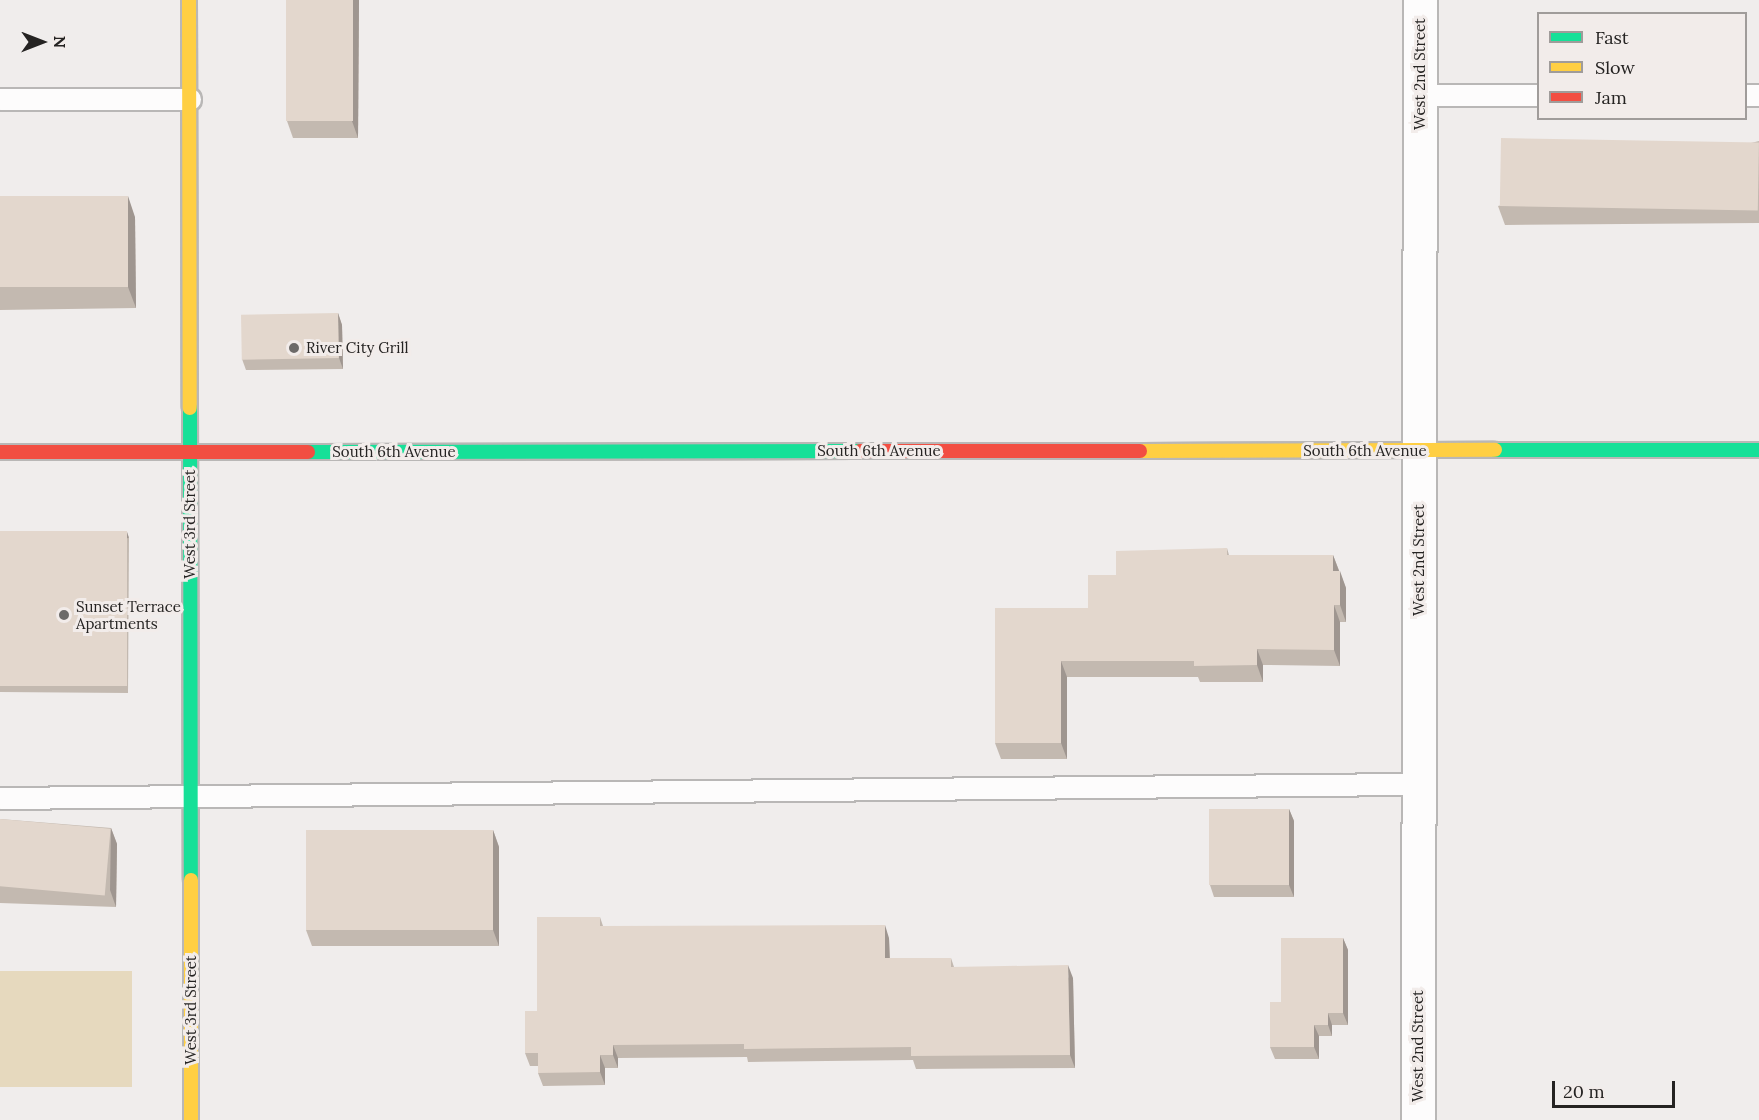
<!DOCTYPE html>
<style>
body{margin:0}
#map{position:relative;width:1759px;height:1120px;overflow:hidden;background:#f0edec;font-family:Lora,serif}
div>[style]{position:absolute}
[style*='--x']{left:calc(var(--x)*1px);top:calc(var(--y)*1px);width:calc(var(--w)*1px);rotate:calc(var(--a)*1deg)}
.green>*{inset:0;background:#e6d9be;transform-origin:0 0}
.roads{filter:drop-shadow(2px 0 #b9b7b6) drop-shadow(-2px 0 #b9b7b6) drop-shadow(0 2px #b9b7b6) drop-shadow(0 -2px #b9b7b6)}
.lane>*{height:21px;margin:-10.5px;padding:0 10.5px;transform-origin:10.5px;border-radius:10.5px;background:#fdfcfc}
.street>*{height:33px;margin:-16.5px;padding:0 16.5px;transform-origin:16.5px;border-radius:16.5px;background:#fdfcfc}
.fast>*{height:14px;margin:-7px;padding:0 7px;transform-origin:7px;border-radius:7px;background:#16e098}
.slow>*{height:14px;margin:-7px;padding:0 7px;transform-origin:7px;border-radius:7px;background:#ffcf43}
.jam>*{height:14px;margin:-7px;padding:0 7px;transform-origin:7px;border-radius:7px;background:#f24e42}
.wall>*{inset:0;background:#c3b9b0}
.shaded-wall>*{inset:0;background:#9f9690;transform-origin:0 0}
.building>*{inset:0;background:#e3d7cd;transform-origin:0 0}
.dots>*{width:16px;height:16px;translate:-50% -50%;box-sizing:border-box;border:3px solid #f2ecea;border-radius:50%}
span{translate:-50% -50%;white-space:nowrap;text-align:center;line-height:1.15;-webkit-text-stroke:6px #f2ecea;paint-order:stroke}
.street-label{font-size:15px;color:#252322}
.poi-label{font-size:15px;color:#252322}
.left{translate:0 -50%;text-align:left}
.legend{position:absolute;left:1537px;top:12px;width:210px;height:108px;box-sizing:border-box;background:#f2ecea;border:2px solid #a09c9a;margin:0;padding:8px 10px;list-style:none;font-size:18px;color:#252322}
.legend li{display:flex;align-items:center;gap:12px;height:30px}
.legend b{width:30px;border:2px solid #a09c9a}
.north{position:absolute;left:12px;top:12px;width:60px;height:60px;-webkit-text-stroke:4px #f2ecea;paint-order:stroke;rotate:90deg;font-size:16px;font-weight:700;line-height:24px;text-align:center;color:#252322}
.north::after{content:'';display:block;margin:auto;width:21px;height:27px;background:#252322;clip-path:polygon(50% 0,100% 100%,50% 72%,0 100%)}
.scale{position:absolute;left:1552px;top:1081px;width:123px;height:27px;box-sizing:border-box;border:3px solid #252322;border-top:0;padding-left:8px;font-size:18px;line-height:21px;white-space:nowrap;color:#252322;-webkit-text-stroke:4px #f2ecea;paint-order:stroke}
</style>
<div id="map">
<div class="green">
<i style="left:132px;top:971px;width:116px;height:132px;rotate:90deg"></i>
</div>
<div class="roads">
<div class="lane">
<i style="--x:1420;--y:95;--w:118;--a:0"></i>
<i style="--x:1746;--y:95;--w:13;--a:0"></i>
<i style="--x:0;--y:99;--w:190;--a:0"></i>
<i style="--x:0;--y:798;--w:1418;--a:-0.57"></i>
</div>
<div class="street">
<i style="--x:1418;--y:1120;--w:1120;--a:-89.9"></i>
</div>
<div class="fast">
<i style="--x:190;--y:408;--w:472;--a:89.9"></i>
<i style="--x:1495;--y:450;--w:264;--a:0"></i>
<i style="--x:308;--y:452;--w:552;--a:-0.1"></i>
</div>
<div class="slow">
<i style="--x:189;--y:0;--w:408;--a:89.9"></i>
<i style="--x:1140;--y:451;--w:355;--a:-0.2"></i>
<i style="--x:191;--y:880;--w:240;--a:90"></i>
</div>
<div class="jam">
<i style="--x:860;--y:451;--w:280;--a:0"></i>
<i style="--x:0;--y:452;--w:308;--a:0"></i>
</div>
</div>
<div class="wall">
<i style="clip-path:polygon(286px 0,359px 0,358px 138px,293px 138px,287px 121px)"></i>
<i style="clip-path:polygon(1759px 141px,1759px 223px,1505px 225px,1498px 206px)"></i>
<i style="clip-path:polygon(0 197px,135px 217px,136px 308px,0 310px)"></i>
<i style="clip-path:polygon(338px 313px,342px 325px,343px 369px,246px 370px,242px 359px)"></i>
<i style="clip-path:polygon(0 531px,127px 532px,129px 538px,128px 693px,0 692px)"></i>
<i style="clip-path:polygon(1227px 548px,1229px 555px,1333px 555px,1346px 588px,1346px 622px,1340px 622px,1340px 666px,1263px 665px,1263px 682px,1200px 682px,1198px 677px,1067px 677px,1067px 759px,1001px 759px,995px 743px,1088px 608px,1116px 575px)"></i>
<i style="clip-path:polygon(1289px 809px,1294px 821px,1294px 897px,1214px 897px,1210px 885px)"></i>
<i style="clip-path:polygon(0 819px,111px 828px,117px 844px,116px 907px,0 903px)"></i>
<i style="clip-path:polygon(493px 830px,499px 847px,499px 946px,312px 946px,306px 930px)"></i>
<i style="clip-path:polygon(600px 917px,603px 926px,889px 938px,890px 958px,951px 958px,954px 967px,1073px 978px,1075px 1068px,916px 1069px,913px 1060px,748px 1062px,747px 1057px,618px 1058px,618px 1068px,605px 1068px,605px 1085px,543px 1086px,538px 1073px,538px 1066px,530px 1066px,525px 1053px,537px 1011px)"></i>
<i style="clip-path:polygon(1343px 938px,1348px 950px,1348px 1025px,1332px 1025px,1332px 1036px,1319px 1036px,1319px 1059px,1275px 1059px,1270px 1047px,1281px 1002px)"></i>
</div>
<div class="shaded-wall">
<i style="clip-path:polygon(353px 0,359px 0,358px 138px,352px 121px)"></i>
<i style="clip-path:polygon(128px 196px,135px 217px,136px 308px,128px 287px)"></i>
<i style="clip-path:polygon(338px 313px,342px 325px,343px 369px,339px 358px)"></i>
<i style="left:127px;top:532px;width:6px;height:155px;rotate:72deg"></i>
<i style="clip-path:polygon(1333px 555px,1339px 571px,1333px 571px)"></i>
<i style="clip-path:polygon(1340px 571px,1346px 588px,1346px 622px,1340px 605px)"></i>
<i style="clip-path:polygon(1334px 605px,1340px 622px,1340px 666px,1334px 650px)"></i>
<i style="clip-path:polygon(1257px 649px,1263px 665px,1263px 682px,1257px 665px)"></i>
<i style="clip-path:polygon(1061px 661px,1067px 677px,1067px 759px,1061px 743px)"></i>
<i style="clip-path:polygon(1289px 809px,1294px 821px,1294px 897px,1289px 885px)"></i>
<i style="clip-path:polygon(111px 828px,117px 844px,116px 907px,110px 890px)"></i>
<i style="clip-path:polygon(493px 830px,499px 847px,499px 946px,493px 930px)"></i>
<i style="clip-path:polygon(885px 925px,889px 938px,890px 971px,885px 958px)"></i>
<i style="clip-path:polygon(1343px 938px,1348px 950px,1348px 1025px,1343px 1013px)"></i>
<i style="clip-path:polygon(1068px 965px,1073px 978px,1075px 1068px,1070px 1055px)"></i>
<i style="clip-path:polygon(1328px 1013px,1332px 1025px,1332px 1036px,1328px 1025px)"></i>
<i style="clip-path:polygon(1314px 1025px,1319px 1036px,1319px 1059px,1314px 1047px)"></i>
<i style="clip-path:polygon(613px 1045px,618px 1058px,618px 1068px,613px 1055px)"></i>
<i style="clip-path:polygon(600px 1055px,605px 1068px,605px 1085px,600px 1072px)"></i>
</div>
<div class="building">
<i style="left:286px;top:0;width:67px;height:121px"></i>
<i style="left:1501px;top:138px;width:258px;height:68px;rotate:1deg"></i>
<i style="left:128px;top:196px;width:91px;height:128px;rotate:90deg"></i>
<i style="left:338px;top:313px;width:45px;height:97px;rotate:89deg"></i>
<i style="left:0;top:531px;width:127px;height:155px"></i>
<i style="clip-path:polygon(1227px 548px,1227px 555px,1333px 555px,1333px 571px,1340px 571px,1340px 605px,1334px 605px,1334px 650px,1257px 649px,1257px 665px,1194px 666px,1194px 661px,1061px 661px,1061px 743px,995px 743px,995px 608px,1088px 608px,1088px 575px,1116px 575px,1116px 551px)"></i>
<i style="left:1289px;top:809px;width:76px;height:80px;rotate:90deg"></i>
<i style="left:0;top:819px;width:111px;height:67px;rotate:5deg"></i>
<i style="left:306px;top:830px;width:187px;height:100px"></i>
<i style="clip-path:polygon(537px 917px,600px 917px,600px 926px,885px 925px,885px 958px,951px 958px,951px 967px,1068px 965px,1070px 1055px,911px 1056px,911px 1047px,744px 1049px,744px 1044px,613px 1045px,613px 1055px,600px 1055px,600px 1072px,538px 1073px,538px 1053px,525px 1053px,525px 1011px,537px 1011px)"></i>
<i style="clip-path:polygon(1281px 938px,1343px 938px,1343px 1013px,1328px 1013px,1328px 1025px,1314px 1025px,1314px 1047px,1270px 1047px,1270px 1002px,1281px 1002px)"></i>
</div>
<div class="dots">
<i style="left:294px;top:348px;background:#6c6a69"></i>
<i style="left:64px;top:615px;background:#6c6a69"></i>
</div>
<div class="street-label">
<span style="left:1420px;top:74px;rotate:-90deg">West 2nd Street</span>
<span style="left:879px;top:451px">South 6th Avenue</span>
<span style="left:1365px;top:451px">South 6th Avenue</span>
<span style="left:394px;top:452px">South 6th Avenue</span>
<span style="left:190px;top:524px;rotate:-90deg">West 3rd Street</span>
<span style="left:1419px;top:560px;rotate:-90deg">West 2nd Street</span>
<span style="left:191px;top:1010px;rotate:-90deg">West 3rd Street</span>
<span style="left:1418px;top:1046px;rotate:-90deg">West 2nd Street</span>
</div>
<div class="poi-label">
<span class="left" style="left:306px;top:348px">River City Grill</span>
<span class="left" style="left:76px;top:615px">Sunset Terrace<br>Apartments</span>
</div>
<ul class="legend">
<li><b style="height:8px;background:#16e098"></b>Fast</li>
<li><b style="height:8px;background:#ffcf43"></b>Slow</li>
<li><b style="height:8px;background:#f24e42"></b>Jam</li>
</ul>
<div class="north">N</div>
<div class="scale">20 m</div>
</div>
